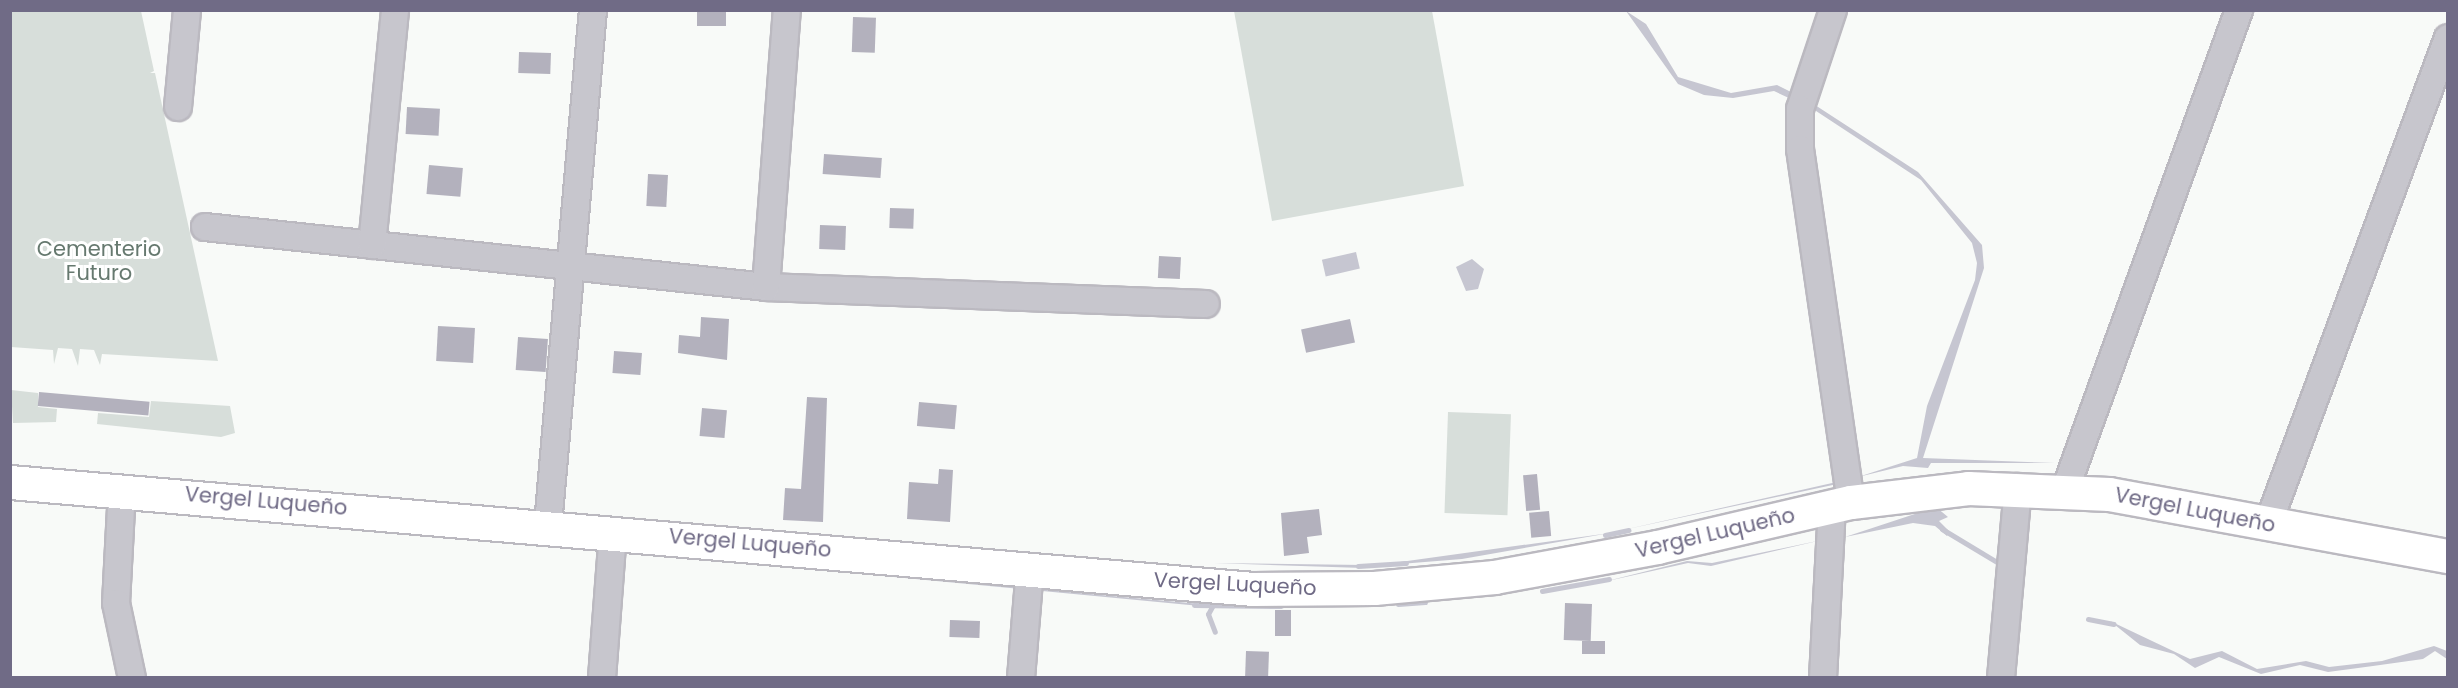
<!DOCTYPE html>
<meta charset="utf-8">
<style>
body{margin:0}
#map{position:relative;width:2458px;height:688px;overflow:hidden;background:#f8faf8;font-family:Poppins,sans-serif}
div>[style]{position:absolute}
[style*='--x']{left:calc(var(--x)*1px);top:calc(var(--y)*1px);width:calc(var(--w)*1px);rotate:calc(var(--a)*1deg)}
.green>*{inset:0;background:#d7deda;transform-origin:0 0}
.water>*{inset:0;background:#c6c6d1;transform-origin:0 0}
.stream>*{height:5px;margin:-2.5px;padding:0 2.5px;transform-origin:2.5px;border-radius:2.5px;background:#c6c6d1}
.building>*{inset:0;background:#b3b1bd;transform-origin:0 0}
.roads{filter:drop-shadow(2px 0 #bbb9c0) drop-shadow(-2px 0 #bbb9c0) drop-shadow(0 2px #bbb9c0) drop-shadow(0 -2px #bbb9c0)}
.minor>*{height:26px;margin:-13px;padding:0 13px;transform-origin:13px;border-radius:13px;background:#c7c6cd}
.major>*{height:33px;margin:-16.5px;padding:0 16.5px;transform-origin:16.5px;border-radius:16.5px;background:#fff}
span{translate:-50% -50%;white-space:nowrap;text-align:center;line-height:1.15;-webkit-text-stroke:6px #fff;paint-order:stroke}
.park-label{font-size:21px;color:#66796f}
.street-label{font-size:21px;color:#706b86}
.frame{position:absolute;inset:0;border:12px solid #706b86;pointer-events:none}
</style>
<div id="map">
<div class="green">
<i style="clip-path:polygon(10px 11px,141px 11px,154px 71px,150px 73px,155px 73px,218px 361px,102px 354px,100px 365px,94px 350px,80px 349px,78px 366px,72px 349px,58px 348px,54px 364px,53px 350px,11px 347px)"></i>
<i style="clip-path:polygon(1234px 11px,1432px 11px,1464px 186px,1272px 221px)"></i>
<i style="clip-path:polygon(11px 390px,38px 393px,38px 407px,57px 409px,56px 422px,13px 423px)"></i>
<i style="clip-path:polygon(151px 401px,230px 406px,235px 433px,221px 437px,97px 424px,98px 413px,149px 417px)"></i>
<i style="left:1448px;top:412px;width:63px;height:101px;rotate:2deg"></i>
<i style="clip-path:polygon(2001px 475px,2064px 477px,2176px 493px,2448px 547px,2175px 496px,2080px 482px,2001px 479px,1864px 490px,1511px 562px,1350px 576px,1208px 573px,681px 522px,1209px 570px,1350px 573px,1510px 558px,1863px 487px)"></i>
</div>
<div class="water">
<i style="clip-path:polygon(1626px 11px,1646px 24px,1678px 77px,1731px 93px,1777px 85px,1793px 93px,1791px 99px,1774px 91px,1733px 98px,1704px 95px,1678px 84px)"></i>
<i style="clip-path:polygon(1815px 105px,1918px 172px,1982px 245px,1984px 268px,1923px 458px,2055px 463px,1931px 463px,1928px 468px,1903px 466px,1858px 477px,1917px 458px,1927px 406px,1975px 280px,1977px 263px,1972px 243px,1921px 180px,1813px 109px)"></i>
<i style="left:1356px;top:252px;width:17px;height:35px;rotate:77deg"></i>
<i style="clip-path:polygon(1472px 259px,1484px 269px,1478px 289px,1466px 291px,1456px 267px)"></i>
<i style="clip-path:polygon(1841px 481px,1842px 483px,1623px 530px)"></i>
<i style="clip-path:polygon(1936px 507px,1948px 517px,1939px 521px,1950px 532px,1947px 536px,1935px 526px,1913px 523px,1845px 537px)"></i>
<i style="clip-path:polygon(1610px 533px,1462px 559px,1400px 564px,1400px 562px)"></i>
<i style="clip-path:polygon(1822px 540px,1711px 566px,1688px 563px,1603px 582px,1687px 561px,1712px 563px)"></i>
<i style="clip-path:polygon(639px 553px,1201px 604px,1200px 606px)"></i>
<i style="clip-path:polygon(1214px 563px,1364px 565px,1363px 568px)"></i>
<i style="clip-path:polygon(2110px 621px,2190px 659px,2222px 651px,2257px 669px,2306px 661px,2329px 667px,2382px 661px,2434px 646px,2447px 651px,2447px 659px,2435px 651px,2423px 659px,2373px 666px,2328px 672px,2300px 665px,2261px 674px,2219px 657px,2195px 668px,2174px 654px,2140px 645px)"></i>
</div>
<div class="stream">
<i style="--x:1942;--y:529;--w:70;--a:31"></i>
<i style="--x:1605;--y:535;--w:24;--a:-12"></i>
<i style="--x:1358;--y:566;--w:48;--a:-3.6"></i>
<i style="--x:1542;--y:591;--w:68;--a:-10.2"></i>
<i style="--x:1398;--y:604;--w:27;--a:-4"></i>
<i style="--x:1194;--y:605;--w:87;--a:0.7"></i>
<i style="--x:1213;--y:605;--w:10;--a:119"></i>
<i style="--x:1208;--y:614;--w:19;--a:69"></i>
<i style="--x:2088;--y:619;--w:26;--a:11"></i>
</div>
<div class="building">
<i style="left:697px;top:10px;width:29px;height:16px"></i>
<i style="left:853px;top:17px;width:23px;height:35px;rotate:2deg"></i>
<i style="left:519px;top:52px;width:32px;height:21px;rotate:2deg"></i>
<i style="left:407px;top:107px;width:33px;height:27px;rotate:3deg"></i>
<i style="left:824px;top:154px;width:58px;height:20px;rotate:4deg"></i>
<i style="left:429px;top:165px;width:34px;height:29px;rotate:5deg"></i>
<i style="left:648px;top:174px;width:20px;height:32px;rotate:3deg"></i>
<i style="left:890px;top:208px;width:24px;height:20px;rotate:2deg"></i>
<i style="left:820px;top:225px;width:26px;height:24px;rotate:2deg"></i>
<i style="left:1159px;top:256px;width:22px;height:22px;rotate:3deg"></i>
<i style="clip-path:polygon(701px 317px,729px 319px,727px 360px,678px 353px,679px 335px,700px 337px)"></i>
<i style="left:1350px;top:319px;width:24px;height:50px;rotate:78deg"></i>
<i style="left:438px;top:326px;width:37px;height:35px;rotate:3deg"></i>
<i style="left:518px;top:337px;width:30px;height:33px;rotate:4deg"></i>
<i style="left:614px;top:351px;width:28px;height:22px;rotate:4deg"></i>
<i style="left:39px;top:392px;width:111px;height:14px;rotate:5deg"></i>
<i style="clip-path:polygon(807px 397px,827px 398px,823px 522px,783px 520px,785px 488px,801px 489px)"></i>
<i style="left:919px;top:402px;width:38px;height:24px;rotate:5deg"></i>
<i style="left:702px;top:408px;width:25px;height:28px;rotate:5deg"></i>
<i style="clip-path:polygon(939px 469px,953px 470px,950px 522px,907px 519px,909px 482px,938px 484px)"></i>
<i style="left:1537px;top:474px;width:36px;height:14px;rotate:85deg"></i>
<i style="clip-path:polygon(1319px 509px,1322px 535px,1307px 537px,1309px 553px,1284px 556px,1281px 513px)"></i>
<i style="left:1549px;top:511px;width:25px;height:20px;rotate:85deg"></i>
<i style="left:1565px;top:603px;width:27px;height:37px;rotate:2deg"></i>
<i style="left:1275px;top:610px;width:16px;height:26px"></i>
<i style="left:950px;top:620px;width:30px;height:17px;rotate:2deg"></i>
<i style="left:1582px;top:641px;width:23px;height:13px"></i>
<i style="left:1246px;top:651px;width:23px;height:27px;rotate:2deg"></i>
</div>
<div class="roads">
<div class="minor">
<i style="--x:1833;--y:10;--w:104;--a:108.4"></i>
<i style="--x:1800;--y:109;--w:40;--a:90"></i>
<i style="--x:1800;--y:149;--w:357;--a:81.8"></i>
<i style="--x:178;--y:107;--w:97;--a:-84.7"></i>
<i style="--x:205;--y:227;--w:564;--a:6.1"></i>
<i style="--x:766;--y:287;--w:440;--a:2.2"></i>
<i style="--x:372;--y:245;--w:236;--a:-84.4"></i>
<i style="--x:766;--y:287;--w:278;--a:-85.7"></i>
<i style="--x:122;--y:489;--w:114;--a:93"></i>
<i style="--x:116;--y:603;--w:77;--a:78"></i>
<i style="--x:2065;--y:490;--w:511;--a:-70.07"></i>
<i style="--x:2268;--y:524;--w:518;--a:-69.68"></i>
<i style="--x:548;--y:525;--w:517;--a:-85.01"></i>
<i style="--x:602;--y:678;--w:147;--a:-85.7"></i>
<i style="--x:1021;--y:678;--w:110;--a:-85.3"></i>
<i style="--x:1823;--y:678;--w:172;--a:-87"></i>
<i style="--x:2001;--y:678;--w:192;--a:-84.9"></i>
</div>
<div class="major">
<i style="--x:10;--y:482;--w:1248;--a:4.92"></i>
<i style="--x:1253;--y:589;--w:121;--a:-0.5"></i>
<i style="--x:1374;--y:588;--w:121;--a:-5.2"></i>
<i style="--x:1494;--y:577;--w:166;--a:-10.4"></i>
<i style="--x:1657;--y:547;--w:199;--a:-13.1"></i>
<i style="--x:1851;--y:502;--w:118;--a:-6.8"></i>
<i style="--x:1968;--y:488;--w:141;--a:2.4"></i>
<i style="--x:2109;--y:494;--w:345;--a:10.4"></i>
</div>
</div>
<div class="park-label">
<span style="left:99px;top:261px">Cementerio<br>Futuro</span>
</div>
<div class="street-label">
<span style="left:266px;top:501px;rotate:5deg">Vergel Luqueño</span>
<span style="left:2195px;top:510px;rotate:11deg">Vergel Luqueño</span>
<span style="left:1715px;top:533px;rotate:-13deg">Vergel Luqueño</span>
<span style="left:750px;top:543px;rotate:5deg">Vergel Luqueño</span>
<span style="left:1235px;top:584px;rotate:3deg">Vergel Luqueño</span>
</div>
<div class="frame"></div>
</div>
